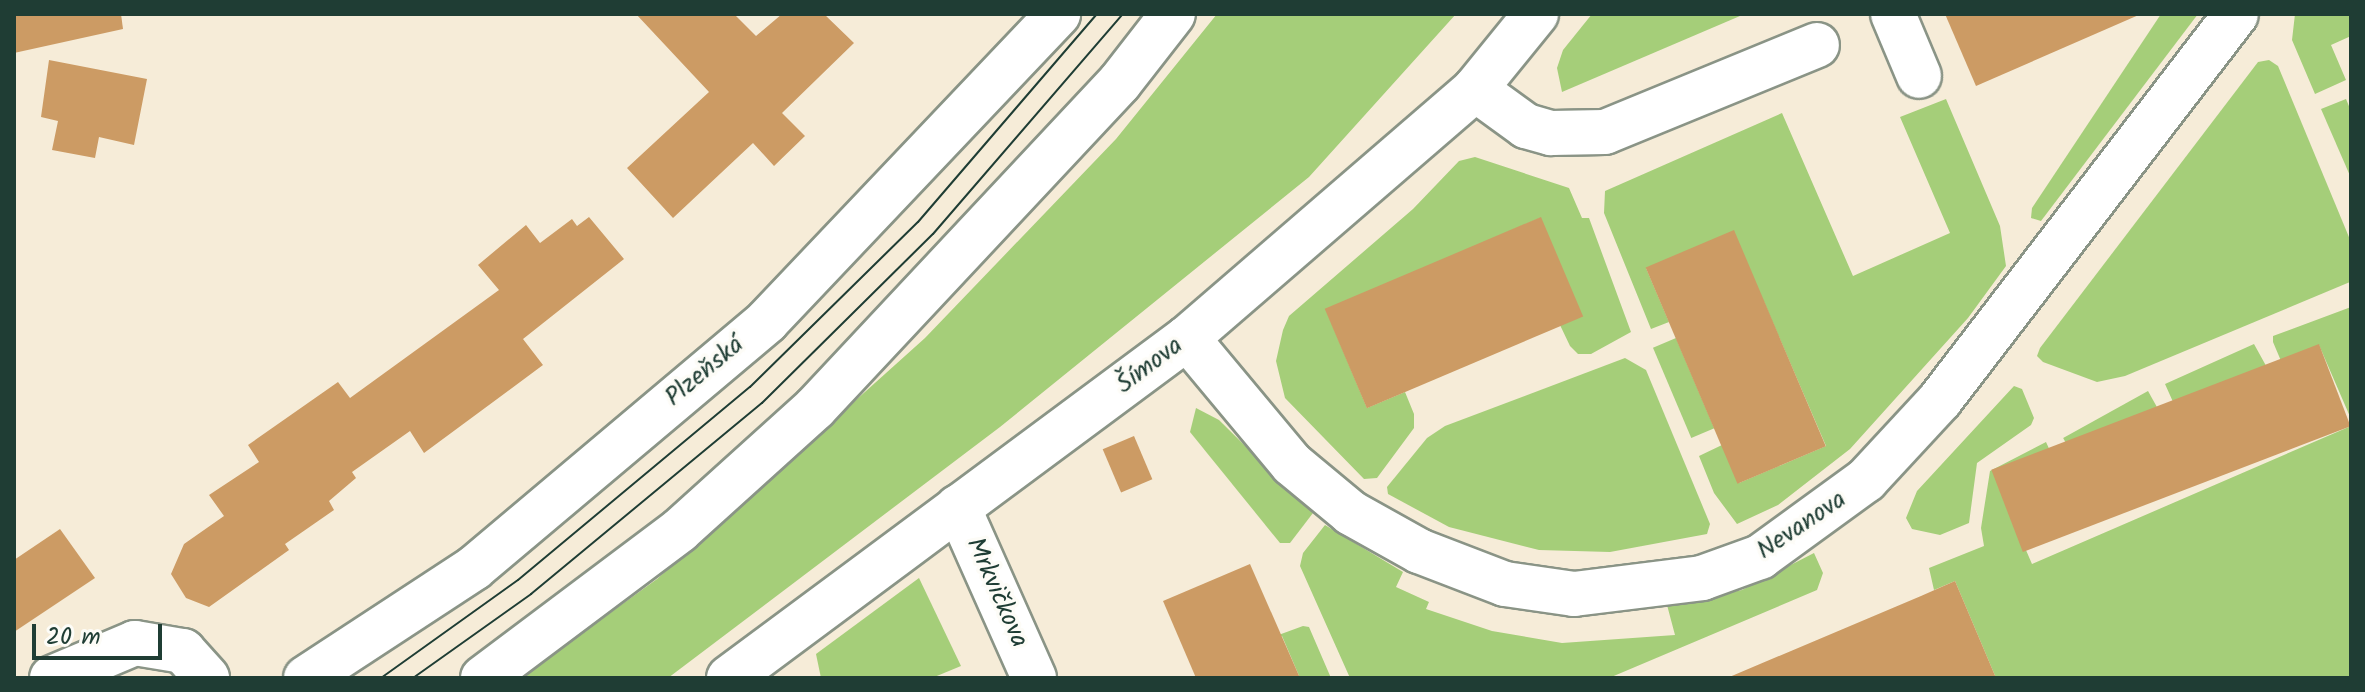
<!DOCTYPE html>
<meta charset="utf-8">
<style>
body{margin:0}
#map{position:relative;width:2365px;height:692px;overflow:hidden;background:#f6ecd8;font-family:Kalam,sans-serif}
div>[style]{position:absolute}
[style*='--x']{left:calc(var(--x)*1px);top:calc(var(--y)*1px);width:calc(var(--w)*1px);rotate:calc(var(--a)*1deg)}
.green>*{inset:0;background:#a5ce79;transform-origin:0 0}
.building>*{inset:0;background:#cc9b64;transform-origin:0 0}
.roads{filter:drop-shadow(2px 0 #8a9486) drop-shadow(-2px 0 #8a9486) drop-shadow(0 2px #8a9486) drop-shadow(0 -2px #8a9486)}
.minor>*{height:44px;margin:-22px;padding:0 22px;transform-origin:22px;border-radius:22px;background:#fff}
.major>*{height:44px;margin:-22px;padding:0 22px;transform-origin:22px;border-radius:22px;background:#fff}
.tram>*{height:2px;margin:-1px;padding:0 1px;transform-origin:1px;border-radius:1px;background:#1f3d34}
span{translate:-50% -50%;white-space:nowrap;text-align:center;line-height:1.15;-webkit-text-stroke:7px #fdfcf7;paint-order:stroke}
.street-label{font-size:26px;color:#1f3d34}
.frame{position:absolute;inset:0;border:16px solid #1f3d34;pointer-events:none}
.scale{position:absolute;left:32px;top:624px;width:130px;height:36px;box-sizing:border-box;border:4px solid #1f3d34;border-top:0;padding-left:10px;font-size:24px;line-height:28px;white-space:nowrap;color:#1f3d34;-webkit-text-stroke:6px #fdfcf7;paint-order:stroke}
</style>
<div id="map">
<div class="green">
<i style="clip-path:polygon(1217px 14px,1456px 14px,1309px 177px,1000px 427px,668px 678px,520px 678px,657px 579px,925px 338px,1116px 139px)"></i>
<i style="clip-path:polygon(1592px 14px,1739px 14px,1740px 16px,1562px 92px,1557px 68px,1563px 50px)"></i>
<i style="clip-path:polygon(2161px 14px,2198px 14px,2041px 221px,2031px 218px,2032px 208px)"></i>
<i style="clip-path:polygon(2295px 14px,2351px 14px,2351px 36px,2331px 45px,2346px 80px,2315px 94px,2292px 40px)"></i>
<i style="clip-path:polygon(2269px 60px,2278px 66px,2351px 242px,2350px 282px,2125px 376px,2097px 382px,2043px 362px,2037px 356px,2040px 348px,2258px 62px)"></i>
<i style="clip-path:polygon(1946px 99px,2000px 226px,2006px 266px,1968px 318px,1850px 449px,1778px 505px,1737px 524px,1714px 493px,1699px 456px,1722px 445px,1739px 483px,1826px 446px,1764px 302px,1646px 268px,1669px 322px,1651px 329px,1604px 213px,1605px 191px,1782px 113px,1853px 276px,1950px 233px,1900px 117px)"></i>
<i style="clip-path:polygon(2346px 99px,2351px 111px,2351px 178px,2321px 109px)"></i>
<i style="clip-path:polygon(1475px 157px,1569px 188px,1582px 218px,1589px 218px,1631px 332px,1591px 354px,1578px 354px,1570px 346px,1560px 325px,1540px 218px,1326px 310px,1367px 408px,1405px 392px,1414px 414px,1414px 428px,1377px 478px,1364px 479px,1285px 398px,1276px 361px,1283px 330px,1289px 316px,1413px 209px,1459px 161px)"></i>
<i style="clip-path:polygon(2351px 307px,2351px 419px,2319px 345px,2284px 368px,2273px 342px,2273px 336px)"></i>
<i style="left:1676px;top:338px;width:98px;height:25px;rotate:67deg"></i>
<i style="clip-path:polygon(2254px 344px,2270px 373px,2248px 375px,2176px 406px,2178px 413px,2165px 384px)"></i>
<i style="clip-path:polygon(1625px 358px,1646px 370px,1710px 524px,1707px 534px,1610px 552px,1539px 550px,1449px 527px,1388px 494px,1387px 487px,1427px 438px,1445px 426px)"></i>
<i style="clip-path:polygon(2014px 386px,2022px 389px,2034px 418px,2031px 425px,1977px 463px,1969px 523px,1940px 535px,1912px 529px,1906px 518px,1917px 491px)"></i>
<i style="left:2148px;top:391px;width:33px;height:97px;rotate:61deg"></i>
<i style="clip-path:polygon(1196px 408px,1219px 420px,1313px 513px,1290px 543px,1280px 543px,1190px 432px)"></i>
<i style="clip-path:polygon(2351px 426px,2351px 678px,1996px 678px,1955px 581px,1934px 590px,1929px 568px,1984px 546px,1981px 528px,1990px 471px,2046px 442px,2057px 466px,2034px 467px,1997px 483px,2032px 564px)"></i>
<i style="clip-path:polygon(1325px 525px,1403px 572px,1396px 587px,1429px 602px,1426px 609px,1492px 631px,1562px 643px,1675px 635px,1667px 605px,1742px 590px,1814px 553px,1823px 573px,1817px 590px,1609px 678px,1350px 678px,1300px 566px,1303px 553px)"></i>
<i style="clip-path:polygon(919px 578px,961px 666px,932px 678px,821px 678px,816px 654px)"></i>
<i style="clip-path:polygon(1303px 626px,1309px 627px,1331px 678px,1300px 678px,1282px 636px,1273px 637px)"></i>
</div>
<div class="building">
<i style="clip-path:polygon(14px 14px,121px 14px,123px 29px,14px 53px)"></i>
<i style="clip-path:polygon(636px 14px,734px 14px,756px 36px,782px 14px,824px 14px,854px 43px,782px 113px,805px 136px,774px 166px,753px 143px,673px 218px,627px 168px,709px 92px)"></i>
<i style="clip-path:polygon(1945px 14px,2141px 14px,1976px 86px)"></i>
<i style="clip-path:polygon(49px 60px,147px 79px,134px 145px,99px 137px,95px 158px,52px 150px,58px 121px,41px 117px)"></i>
<i style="clip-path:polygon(589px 217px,624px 259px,523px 339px,543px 365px,424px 453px,410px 431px,352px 472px,356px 478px,329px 501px,334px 510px,285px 544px,289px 550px,209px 607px,186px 598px,171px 574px,184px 544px,224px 516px,209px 495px,259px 462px,248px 445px,338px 382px,350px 398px,499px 290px,478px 265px,526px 225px,540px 243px,572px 219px,577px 226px)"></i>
<i style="left:1541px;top:217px;width:108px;height:235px;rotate:67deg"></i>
<i style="left:1734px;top:230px;width:235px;height:96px;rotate:67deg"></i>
<i style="left:2319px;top:344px;width:88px;height:351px;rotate:69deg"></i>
<i style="left:1134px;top:436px;width:47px;height:34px;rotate:67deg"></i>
<i style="clip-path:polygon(60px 529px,95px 578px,14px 632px,14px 560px)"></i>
<i style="clip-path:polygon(1250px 564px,1300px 678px,1196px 678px,1163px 601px)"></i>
<i style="clip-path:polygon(1955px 581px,1996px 678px,1727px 678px,1921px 596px)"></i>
</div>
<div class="roads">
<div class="minor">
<i style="--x:1893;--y:14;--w:67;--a:67.2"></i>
<i style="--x:1475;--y:89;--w:63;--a:36"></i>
<i style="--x:1526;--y:126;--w:26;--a:16"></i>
<i style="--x:1551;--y:133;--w:54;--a:-1.1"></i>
<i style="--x:1605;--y:132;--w:229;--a:-22.3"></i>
<i style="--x:1187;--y:338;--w:164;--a:50.2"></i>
<i style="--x:1292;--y:464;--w:77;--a:39.7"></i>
<i style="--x:1351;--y:513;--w:78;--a:29.2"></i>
<i style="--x:1419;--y:551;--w:92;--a:21"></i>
<i style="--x:1505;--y:584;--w:70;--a:8.2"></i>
<i style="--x:1574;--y:594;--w:129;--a:-7.1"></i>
<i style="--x:1702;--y:578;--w:62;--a:-19.9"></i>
<i style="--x:1760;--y:557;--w:131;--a:-36"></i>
<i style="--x:1866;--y:480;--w:109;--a:-47.2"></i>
<i style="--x:1940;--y:400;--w:486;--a:-52.5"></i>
<i style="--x:958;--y:507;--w:187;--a:66"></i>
<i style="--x:52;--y:678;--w:90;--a:-22.9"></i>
<i style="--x:135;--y:643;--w:49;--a:9.5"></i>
<i style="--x:183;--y:651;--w:36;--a:48"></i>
<i style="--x:729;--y:678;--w:570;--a:-36.59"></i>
<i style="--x:1187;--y:338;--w:381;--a:-40.8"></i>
<i style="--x:1475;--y:89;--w:97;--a:-50.9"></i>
</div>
<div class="major">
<i style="--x:306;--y:678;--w:201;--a:-33.2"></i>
<i style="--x:474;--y:568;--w:383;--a:-40.1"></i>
<i style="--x:767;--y:321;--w:423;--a:-46.5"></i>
<i style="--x:483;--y:678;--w:246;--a:-36.9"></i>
<i style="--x:680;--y:530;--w:182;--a:-42.1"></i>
<i style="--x:815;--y:408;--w:446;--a:-46.9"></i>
<i style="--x:1120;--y:82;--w:86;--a:-52.1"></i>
</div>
</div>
<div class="tram">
<i style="--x:381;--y:678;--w:168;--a:-35.6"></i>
<i style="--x:518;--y:580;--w:302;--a:-39.8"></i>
<i style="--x:750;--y:387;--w:235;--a:-44.5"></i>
<i style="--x:918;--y:222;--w:274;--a:-49.3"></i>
<i style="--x:413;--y:678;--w:145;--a:-35.4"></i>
<i style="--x:531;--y:594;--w:300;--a:-39.6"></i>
<i style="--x:762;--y:403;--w:240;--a:-44.7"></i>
<i style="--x:933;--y:234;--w:291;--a:-49.2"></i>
</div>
<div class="street-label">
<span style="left:1150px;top:366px;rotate:-37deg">Šímova</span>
<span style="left:705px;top:372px;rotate:-40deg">Plzeňská</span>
<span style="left:1802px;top:526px;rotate:-34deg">Nevanova</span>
<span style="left:996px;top:593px;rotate:66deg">Mrkvičkova</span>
</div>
<div class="frame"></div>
<div class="scale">20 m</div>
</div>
